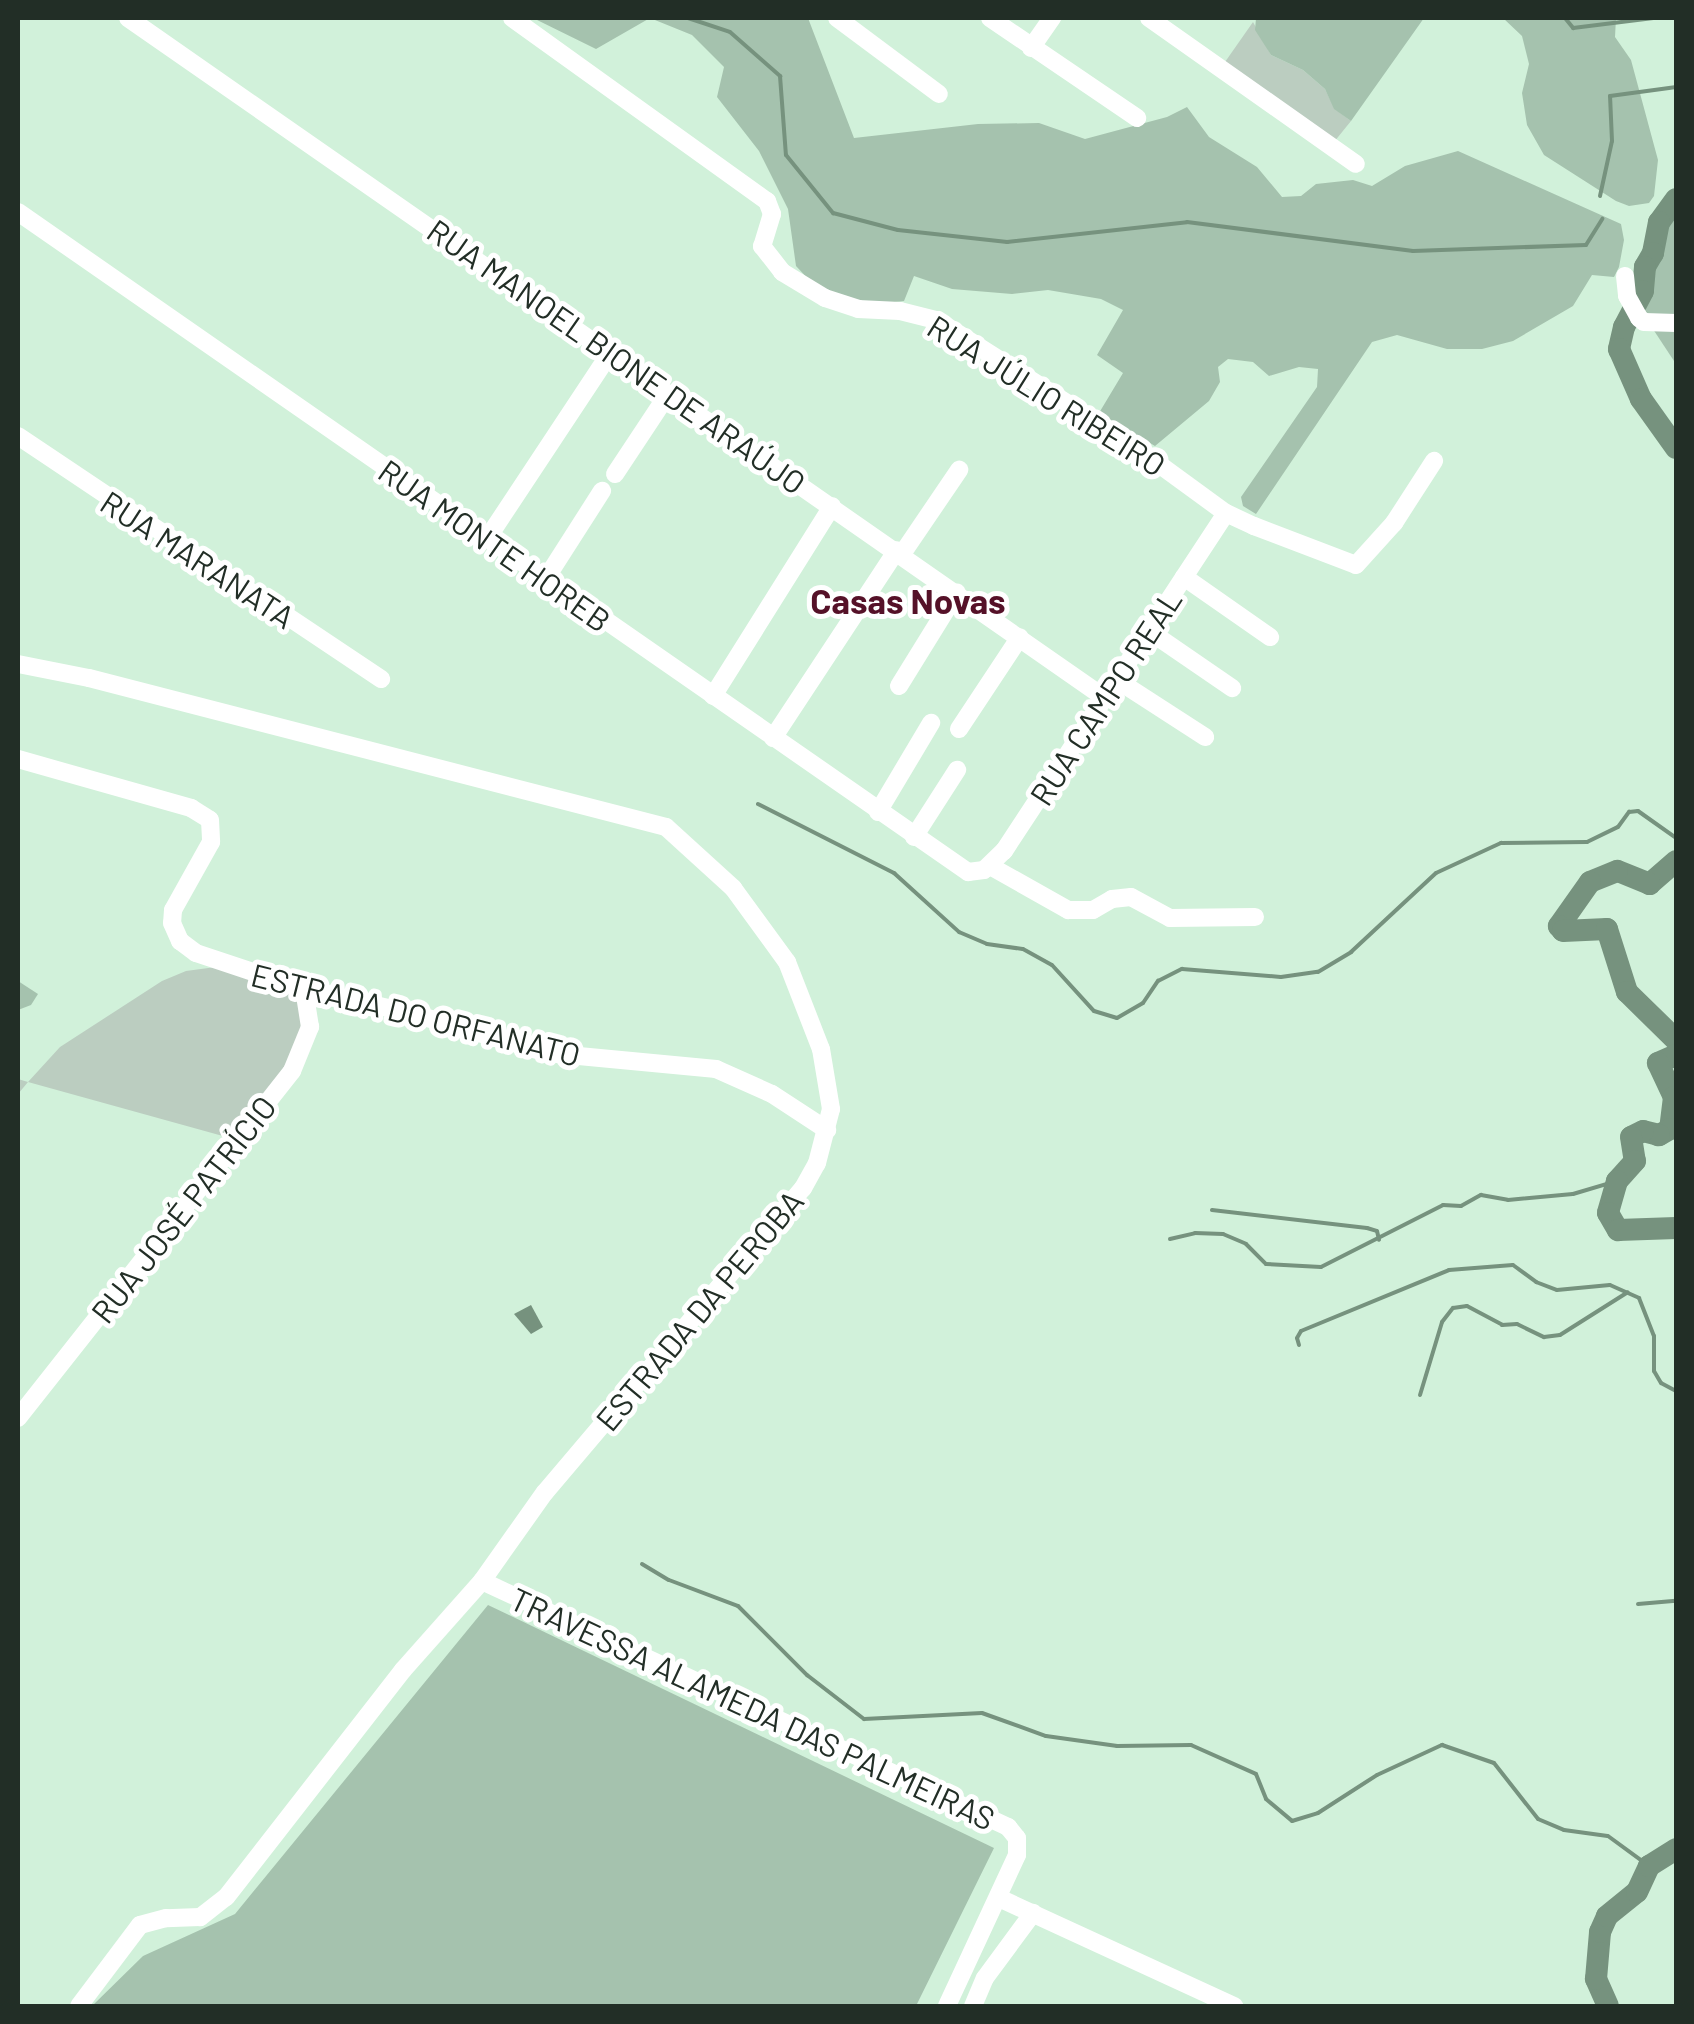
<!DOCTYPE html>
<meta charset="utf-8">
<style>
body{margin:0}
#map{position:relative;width:1694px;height:2024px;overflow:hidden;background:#d1f1da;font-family:Barlow,sans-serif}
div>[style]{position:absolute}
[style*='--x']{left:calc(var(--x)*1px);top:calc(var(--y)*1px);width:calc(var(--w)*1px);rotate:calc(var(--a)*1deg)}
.green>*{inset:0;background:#bbcdc0}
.forest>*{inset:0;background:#a5c2ae}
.water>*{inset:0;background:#76927e}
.stream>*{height:4px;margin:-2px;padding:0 2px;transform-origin:2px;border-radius:2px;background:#76927e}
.river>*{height:22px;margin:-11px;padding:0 11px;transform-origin:11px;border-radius:11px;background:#76927e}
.minor>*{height:18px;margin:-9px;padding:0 9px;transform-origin:9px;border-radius:9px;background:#fff}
span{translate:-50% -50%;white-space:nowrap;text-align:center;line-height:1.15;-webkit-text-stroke:10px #fff;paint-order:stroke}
.street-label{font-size:32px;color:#222e26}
.neighbourhood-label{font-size:35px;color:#551128;font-weight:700}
.frame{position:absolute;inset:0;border:20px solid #222e26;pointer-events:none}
</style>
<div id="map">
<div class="green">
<i style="clip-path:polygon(1253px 22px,1271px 55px,1303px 70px,1325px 89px,1335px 109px,1351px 121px,1334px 142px,1225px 62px)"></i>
<i style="clip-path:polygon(216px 967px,294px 993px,302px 1004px,304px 1024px,288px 1066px,230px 1138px,28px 1082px,18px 1094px,18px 1079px,28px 1082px,60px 1047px,162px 981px,186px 971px)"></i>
</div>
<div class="forest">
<i style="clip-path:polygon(533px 18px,808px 18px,854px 138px,978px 124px,1039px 123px,1085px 139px,1167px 117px,1187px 107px,1209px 137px,1257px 167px,1282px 197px,1301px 196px,1316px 184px,1353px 180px,1372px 186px,1405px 166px,1458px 151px,1621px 224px,1624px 240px,1619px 267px,1614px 277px,1592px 275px,1573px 306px,1513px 341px,1482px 349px,1447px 349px,1397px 335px,1372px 342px,1256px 514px,1243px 506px,1241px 497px,1317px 387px,1318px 369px,1299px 367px,1269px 376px,1253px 362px,1228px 359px,1218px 367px,1220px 382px,1209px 401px,1155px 446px,1099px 413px,1123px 373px,1097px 355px,1123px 310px,1101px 299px,1048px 290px,1012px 294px,952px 289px,914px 276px,904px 301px,866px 305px,838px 297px,811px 282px,796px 266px,788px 209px,759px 151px,717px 97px,724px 67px,692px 35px,650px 18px,596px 49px)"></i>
<i style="clip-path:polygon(1256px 18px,1424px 18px,1351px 121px,1334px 109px,1325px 89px,1303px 70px,1271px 55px,1255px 30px)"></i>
<i style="clip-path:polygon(1503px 18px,1616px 18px,1615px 37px,1631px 60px,1658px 160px,1654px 196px,1649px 203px,1629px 206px,1616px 201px,1544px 155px,1527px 125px,1522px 93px,1529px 64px,1522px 36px)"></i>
<i style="clip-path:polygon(1676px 186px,1676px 364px,1645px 317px,1653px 227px)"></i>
<i style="clip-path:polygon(18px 981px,38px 994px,31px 1005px,18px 1010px)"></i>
<i style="clip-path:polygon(488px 1605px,994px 1848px,916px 2006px,92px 2006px,143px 1956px,235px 1914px)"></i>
</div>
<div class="water">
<i style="clip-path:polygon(531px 1305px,543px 1327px,531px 1334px,514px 1314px)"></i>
</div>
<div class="stream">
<i style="--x:688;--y:18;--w:44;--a:18.4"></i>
<i style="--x:730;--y:32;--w:67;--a:41.3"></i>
<i style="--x:780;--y:76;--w:79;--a:85.7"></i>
<i style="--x:786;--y:155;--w:75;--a:51"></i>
<i style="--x:833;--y:213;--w:67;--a:14.7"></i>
<i style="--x:898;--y:230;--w:110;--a:6.3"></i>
<i style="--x:1007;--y:242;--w:181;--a:-6.3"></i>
<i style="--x:1187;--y:222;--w:228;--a:7.3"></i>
<i style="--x:1413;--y:251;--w:173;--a:-2"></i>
<i style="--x:1586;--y:245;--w:31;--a:-58"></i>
<i style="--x:1565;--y:18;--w:13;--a:51"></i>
<i style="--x:1573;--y:28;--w:81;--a:-7.1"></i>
<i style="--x:1600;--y:196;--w:56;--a:-77.7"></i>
<i style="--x:1612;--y:141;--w:45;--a:-92.5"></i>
<i style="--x:1610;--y:96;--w:67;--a:-7.8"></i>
<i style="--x:758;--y:804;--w:153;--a:26.9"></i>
<i style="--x:894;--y:873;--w:88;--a:42.2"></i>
<i style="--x:959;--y:932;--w:30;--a:23"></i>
<i style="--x:987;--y:944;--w:36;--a:8"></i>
<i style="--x:1023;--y:949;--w:33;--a:29"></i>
<i style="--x:1052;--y:965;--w:62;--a:47.6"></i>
<i style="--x:1094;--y:1011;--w:24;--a:17"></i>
<i style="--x:1117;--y:1018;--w:30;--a:-30"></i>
<i style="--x:1143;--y:1003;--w:27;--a:-56"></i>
<i style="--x:1158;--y:981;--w:27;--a:-27"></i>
<i style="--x:1182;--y:969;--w:99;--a:4.6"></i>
<i style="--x:1281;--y:977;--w:37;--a:-8"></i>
<i style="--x:1318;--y:972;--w:39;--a:-31"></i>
<i style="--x:1351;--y:952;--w:116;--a:-42.9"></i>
<i style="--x:1436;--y:873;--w:72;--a:-24.8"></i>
<i style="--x:1501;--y:843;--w:86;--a:-0.7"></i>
<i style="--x:1587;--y:842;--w:34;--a:-26"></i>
<i style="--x:1618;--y:827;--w:19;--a:-54"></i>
<i style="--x:1629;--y:812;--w:9;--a:-6"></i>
<i style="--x:1638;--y:811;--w:47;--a:35.4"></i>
<i style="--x:1212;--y:1210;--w:156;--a:6.6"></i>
<i style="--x:1367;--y:1228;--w:10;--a:17"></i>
<i style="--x:1377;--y:1231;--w:9;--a:77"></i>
<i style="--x:1170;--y:1239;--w:26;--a:-13"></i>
<i style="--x:1195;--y:1233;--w:28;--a:2"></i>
<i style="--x:1223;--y:1234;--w:25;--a:23"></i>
<i style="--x:1246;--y:1244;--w:28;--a:45"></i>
<i style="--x:1266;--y:1264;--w:55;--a:3.1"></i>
<i style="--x:1321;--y:1267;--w:137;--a:-26.9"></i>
<i style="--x:1443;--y:1205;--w:18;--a:3"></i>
<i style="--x:1461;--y:1206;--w:23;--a:-29"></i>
<i style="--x:1481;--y:1195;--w:27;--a:10"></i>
<i style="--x:1508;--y:1200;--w:65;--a:-5.3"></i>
<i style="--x:1573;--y:1194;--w:46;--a:-16.5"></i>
<i style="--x:1299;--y:1345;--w:7;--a:-106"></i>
<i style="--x:1297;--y:1338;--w:8;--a:-60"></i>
<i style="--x:1301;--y:1331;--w:160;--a:-22.4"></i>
<i style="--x:1449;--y:1270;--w:64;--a:-4.5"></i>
<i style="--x:1513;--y:1265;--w:29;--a:36"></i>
<i style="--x:1536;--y:1282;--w:22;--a:21"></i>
<i style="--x:1557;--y:1290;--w:53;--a:-5.4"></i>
<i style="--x:1610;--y:1285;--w:32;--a:24"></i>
<i style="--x:1639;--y:1298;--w:41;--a:68.5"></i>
<i style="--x:1654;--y:1336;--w:35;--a:90"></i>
<i style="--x:1654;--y:1371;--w:14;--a:60"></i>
<i style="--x:1661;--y:1383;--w:17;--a:28"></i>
<i style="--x:1420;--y:1395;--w:76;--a:-73.2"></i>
<i style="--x:1442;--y:1322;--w:18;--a:-52"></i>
<i style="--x:1453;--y:1308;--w:14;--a:-8"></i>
<i style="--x:1467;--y:1306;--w:40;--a:28"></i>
<i style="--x:1502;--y:1325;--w:15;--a:-4"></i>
<i style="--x:1517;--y:1324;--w:30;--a:26"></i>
<i style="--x:1544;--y:1337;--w:16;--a:-7"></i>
<i style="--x:1560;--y:1335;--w:80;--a:-32.3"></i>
<i style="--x:642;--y:1564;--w:31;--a:31"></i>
<i style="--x:669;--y:1580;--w:74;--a:20.6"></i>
<i style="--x:738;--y:1606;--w:98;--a:45"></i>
<i style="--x:807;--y:1675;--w:72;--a:37.7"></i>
<i style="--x:864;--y:1719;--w:118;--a:-2.9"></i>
<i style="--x:982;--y:1713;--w:68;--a:19.8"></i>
<i style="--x:1046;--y:1736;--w:72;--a:8"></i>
<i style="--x:1117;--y:1746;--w:74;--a:-0.8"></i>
<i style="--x:1191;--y:1745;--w:71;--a:24"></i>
<i style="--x:1256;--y:1774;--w:27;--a:68"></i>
<i style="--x:1266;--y:1799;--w:34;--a:40"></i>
<i style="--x:1292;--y:1821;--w:27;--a:-17"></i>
<i style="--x:1318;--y:1813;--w:70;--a:-32.8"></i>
<i style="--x:1377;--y:1775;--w:72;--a:-24.8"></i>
<i style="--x:1442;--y:1745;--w:55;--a:19.1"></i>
<i style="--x:1494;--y:1763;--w:71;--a:51.8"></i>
<i style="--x:1538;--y:1819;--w:28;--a:23"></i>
<i style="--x:1564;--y:1830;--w:44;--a:7.8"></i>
<i style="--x:1608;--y:1836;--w:51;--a:36.2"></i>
<i style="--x:1638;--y:1604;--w:38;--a:-5"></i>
</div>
<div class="river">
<i style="--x:1676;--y:199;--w:29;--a:126"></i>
<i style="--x:1659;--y:222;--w:32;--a:101"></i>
<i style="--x:1653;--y:253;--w:16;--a:120"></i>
<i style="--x:1645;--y:267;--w:24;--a:95"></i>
<i style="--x:1643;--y:291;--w:41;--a:117.8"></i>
<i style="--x:1624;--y:327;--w:23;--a:103"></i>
<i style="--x:1619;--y:349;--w:55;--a:66.3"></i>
<i style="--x:1641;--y:399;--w:60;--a:54.5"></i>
<i style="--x:1676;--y:861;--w:35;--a:139"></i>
<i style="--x:1650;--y:884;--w:35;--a:-158"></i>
<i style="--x:1617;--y:871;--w:29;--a:158"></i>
<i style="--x:1590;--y:882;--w:54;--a:125.2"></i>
<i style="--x:1559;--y:926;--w:6;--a:51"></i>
<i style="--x:1563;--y:931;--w:44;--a:-2.6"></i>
<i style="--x:1607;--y:929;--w:66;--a:72.4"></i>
<i style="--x:1627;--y:992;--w:69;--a:44.4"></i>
<i style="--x:1676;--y:1055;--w:20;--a:156"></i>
<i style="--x:1658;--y:1063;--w:38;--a:65"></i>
<i style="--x:1674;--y:1097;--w:32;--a:97"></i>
<i style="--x:1670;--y:1129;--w:13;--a:151"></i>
<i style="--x:1659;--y:1135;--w:16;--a:-166"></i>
<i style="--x:1643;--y:1131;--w:13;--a:153"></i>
<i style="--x:1631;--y:1137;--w:24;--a:81"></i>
<i style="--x:1635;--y:1161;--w:27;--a:132"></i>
<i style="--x:1617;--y:1181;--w:33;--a:106"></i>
<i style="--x:1608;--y:1213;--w:20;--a:60"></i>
<i style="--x:1618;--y:1230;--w:58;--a:-2"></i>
<i style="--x:1608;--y:2006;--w:30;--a:-114"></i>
<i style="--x:1596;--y:1979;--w:47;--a:-85.1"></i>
<i style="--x:1600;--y:1932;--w:17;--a:-66"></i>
<i style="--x:1607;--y:1916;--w:38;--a:-39"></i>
<i style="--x:1637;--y:1892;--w:29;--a:-65"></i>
<i style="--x:1649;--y:1866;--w:32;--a:-32"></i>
</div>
<div class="minor">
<i style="--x:128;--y:18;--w:1190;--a:34.84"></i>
<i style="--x:512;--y:18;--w:314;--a:35.7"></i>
<i style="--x:767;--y:201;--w:14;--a:69"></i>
<i style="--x:772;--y:214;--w:34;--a:107"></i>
<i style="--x:762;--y:246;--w:33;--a:52"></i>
<i style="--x:782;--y:272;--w:50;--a:31.2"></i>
<i style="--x:825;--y:298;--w:35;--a:18"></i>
<i style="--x:858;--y:309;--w:42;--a:2.7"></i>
<i style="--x:900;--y:311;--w:38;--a:14"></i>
<i style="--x:937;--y:320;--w:234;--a:32.6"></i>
<i style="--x:1134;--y:446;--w:114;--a:36.1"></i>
<i style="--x:1226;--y:513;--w:31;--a:25"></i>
<i style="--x:1254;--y:526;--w:109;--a:20.9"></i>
<i style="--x:1356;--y:565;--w:57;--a:-47.9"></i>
<i style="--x:1394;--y:523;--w:74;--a:-57.2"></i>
<i style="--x:837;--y:18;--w:127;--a:36.7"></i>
<i style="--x:990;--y:18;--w:178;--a:34.2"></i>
<i style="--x:1149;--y:18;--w:253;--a:35.2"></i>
<i style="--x:1031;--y:48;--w:37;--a:-55"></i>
<i style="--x:18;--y:212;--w:1157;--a:34.79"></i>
<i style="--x:968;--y:872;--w:16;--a:-7"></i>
<i style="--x:984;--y:870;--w:28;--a:-44"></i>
<i style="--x:1004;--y:851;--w:404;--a:-56.7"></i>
<i style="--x:1625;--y:276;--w:20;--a:84"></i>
<i style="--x:1627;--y:296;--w:25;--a:61"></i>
<i style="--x:1639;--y:318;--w:6;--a:39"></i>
<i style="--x:1644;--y:322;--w:32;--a:2"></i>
<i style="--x:18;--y:436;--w:437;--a:33.8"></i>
<i style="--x:615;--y:474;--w:96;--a:-56.5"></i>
<i style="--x:487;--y:539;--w:223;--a:-56.5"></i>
<i style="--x:902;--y:554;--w:102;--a:-55.8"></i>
<i style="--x:1184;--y:577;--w:105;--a:34.9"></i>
<i style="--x:545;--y:580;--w:106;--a:-57.4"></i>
<i style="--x:1149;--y:631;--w:101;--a:34.5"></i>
<i style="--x:18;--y:664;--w:72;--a:11.2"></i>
<i style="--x:89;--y:678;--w:596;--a:14.48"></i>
<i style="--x:666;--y:827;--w:91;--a:42.3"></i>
<i style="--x:733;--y:888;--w:92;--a:53.9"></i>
<i style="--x:787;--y:962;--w:93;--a:68.7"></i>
<i style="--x:821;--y:1049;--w:61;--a:80.5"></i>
<i style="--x:831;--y:1109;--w:56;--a:104.5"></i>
<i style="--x:817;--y:1163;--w:29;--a:119"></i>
<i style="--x:803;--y:1188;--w:399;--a:130.3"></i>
<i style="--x:545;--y:1492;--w:109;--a:125.3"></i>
<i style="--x:482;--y:1581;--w:119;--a:131.6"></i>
<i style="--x:403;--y:1670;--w:288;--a:127.9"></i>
<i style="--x:226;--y:1897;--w:33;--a:142"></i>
<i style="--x:200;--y:1917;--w:34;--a:178"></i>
<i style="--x:166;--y:1918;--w:27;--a:165"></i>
<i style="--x:140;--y:1925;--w:101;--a:127"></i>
<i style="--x:1117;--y:680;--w:105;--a:32.9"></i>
<i style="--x:899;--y:686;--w:110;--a:-58.3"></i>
<i style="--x:713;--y:696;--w:224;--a:-57.9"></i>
<i style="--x:959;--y:729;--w:110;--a:-56.5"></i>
<i style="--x:773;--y:738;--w:225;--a:-56.6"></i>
<i style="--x:18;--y:759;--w:180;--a:15.8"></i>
<i style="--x:191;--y:808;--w:22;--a:32"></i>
<i style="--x:210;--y:820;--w:22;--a:87"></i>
<i style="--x:211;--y:842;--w:78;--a:119.2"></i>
<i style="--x:173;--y:910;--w:13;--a:94"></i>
<i style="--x:172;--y:923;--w:20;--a:66"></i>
<i style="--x:180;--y:941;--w:20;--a:37"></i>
<i style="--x:196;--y:953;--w:108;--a:18.4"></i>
<i style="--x:298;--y:987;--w:119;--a:13.1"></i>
<i style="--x:414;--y:1014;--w:139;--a:16.3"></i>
<i style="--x:547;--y:1053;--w:170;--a:5.4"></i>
<i style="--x:716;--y:1069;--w:61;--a:24.1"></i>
<i style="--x:772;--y:1094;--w:66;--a:33.2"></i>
<i style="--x:878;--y:812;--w:104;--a:-59.2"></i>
<i style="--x:914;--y:837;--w:80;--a:-57.3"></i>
<i style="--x:990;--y:866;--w:90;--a:29.4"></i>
<i style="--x:1068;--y:910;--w:25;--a:0"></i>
<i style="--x:1093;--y:910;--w:22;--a:-30"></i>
<i style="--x:1112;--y:899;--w:19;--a:-6"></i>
<i style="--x:1131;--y:897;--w:44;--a:28.3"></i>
<i style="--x:1170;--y:918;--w:85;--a:-0.7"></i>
<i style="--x:18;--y:1418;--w:442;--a:-51.7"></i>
<i style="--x:292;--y:1071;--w:48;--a:-67.8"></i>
<i style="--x:310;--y:1027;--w:31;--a:-99"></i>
<i style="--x:305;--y:996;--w:11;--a:-128"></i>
<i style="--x:482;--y:1581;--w:581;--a:25.06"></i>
<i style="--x:1008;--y:1827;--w:14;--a:51"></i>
<i style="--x:1017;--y:1838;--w:17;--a:90"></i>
<i style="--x:1017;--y:1855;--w:166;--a:114.9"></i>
<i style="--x:999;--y:1898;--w:259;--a:24.7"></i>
<i style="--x:973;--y:2006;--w:30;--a:-67"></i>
<i style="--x:985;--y:1978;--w:81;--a:-53.6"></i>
</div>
<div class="street-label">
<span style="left:617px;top:356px;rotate:35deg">RUA MANOEL BIONE DE ARAÚJO</span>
<span style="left:1047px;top:395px;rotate:32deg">RUA JÚLIO RIBEIRO</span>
<span style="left:495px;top:545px;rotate:35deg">RUA MONTE HOREB</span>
<span style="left:198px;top:559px;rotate:33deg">RUA MARANATA</span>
<span style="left:1105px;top:697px;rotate:-57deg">RUA CAMPO REAL</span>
<span style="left:416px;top:1014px;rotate:14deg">ESTRADA DO ORFANATO</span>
<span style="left:183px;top:1209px;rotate:-52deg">RUA JOSÉ PATRÍCIO</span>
<span style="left:699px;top:1310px;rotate:-50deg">ESTRADA DA PEROBA</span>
<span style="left:753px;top:1708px;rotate:25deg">TRAVESSA ALAMEDA DAS PALMEIRAS</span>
</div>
<div class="neighbourhood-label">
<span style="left:908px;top:600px">Casas Novas</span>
</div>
<div class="frame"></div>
</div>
